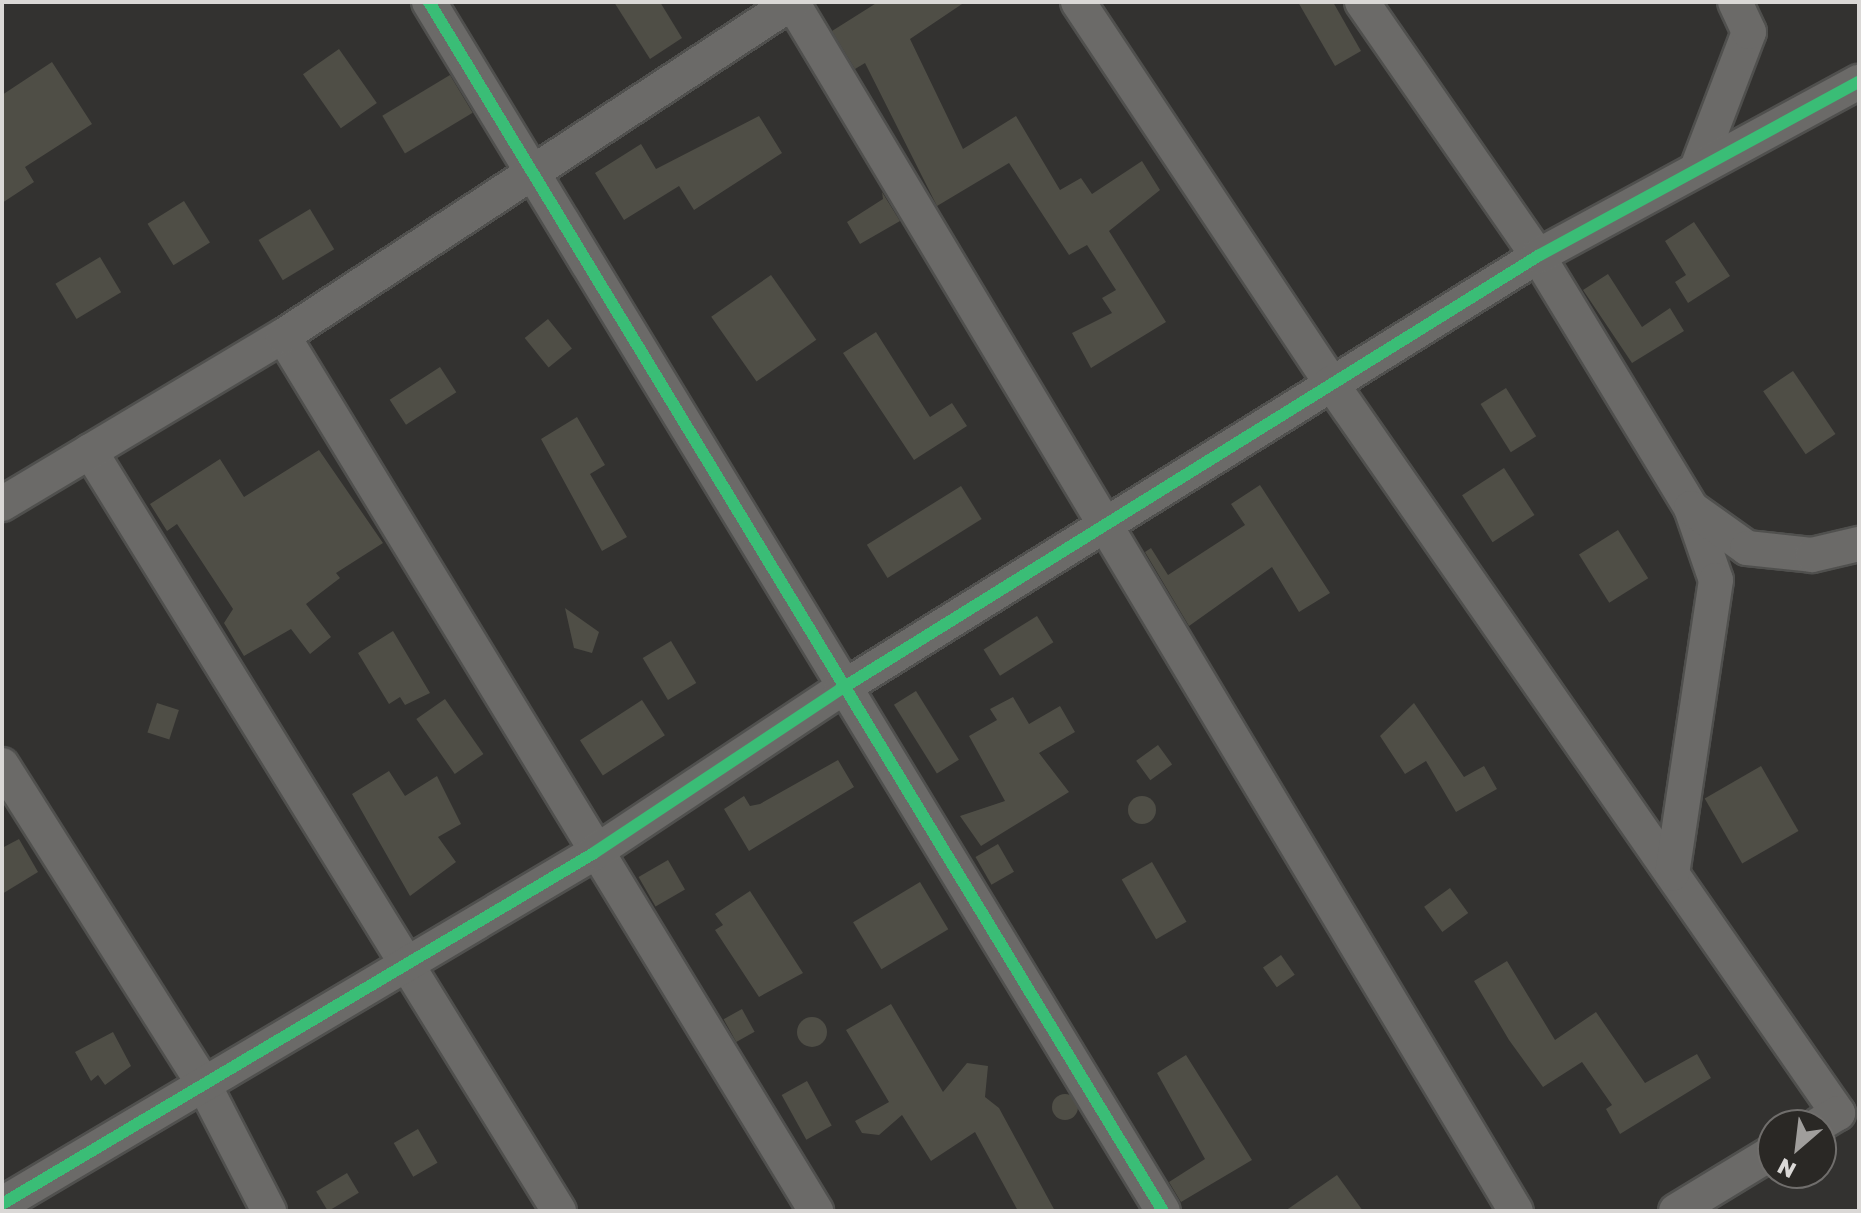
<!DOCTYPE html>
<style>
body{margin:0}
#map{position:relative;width:1861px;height:1213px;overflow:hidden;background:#333230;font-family:"Golos Text",sans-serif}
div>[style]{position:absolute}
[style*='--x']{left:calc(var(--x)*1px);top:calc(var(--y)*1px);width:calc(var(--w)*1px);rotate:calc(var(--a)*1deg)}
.building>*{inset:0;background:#4f4e46;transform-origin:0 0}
.round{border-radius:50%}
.roads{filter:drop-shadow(2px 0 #50504e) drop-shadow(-2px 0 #50504e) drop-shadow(0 2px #50504e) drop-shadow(0 -2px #50504e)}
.minor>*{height:34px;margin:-17px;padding:0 17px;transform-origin:17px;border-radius:17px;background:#6b6a68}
.cycleway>*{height:12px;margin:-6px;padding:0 6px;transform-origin:6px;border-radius:6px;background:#3abd76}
span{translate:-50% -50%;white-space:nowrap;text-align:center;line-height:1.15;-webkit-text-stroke:6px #2a2825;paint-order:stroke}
.frame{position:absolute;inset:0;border:4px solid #dad8d6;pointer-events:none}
.north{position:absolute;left:1757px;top:1109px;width:80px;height:80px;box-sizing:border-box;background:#2a2825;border:2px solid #706e6c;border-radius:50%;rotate:208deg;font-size:22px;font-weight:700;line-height:32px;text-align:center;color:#dad8d6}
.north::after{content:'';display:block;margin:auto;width:28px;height:36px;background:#a09e9c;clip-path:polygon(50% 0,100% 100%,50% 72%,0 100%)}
</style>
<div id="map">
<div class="building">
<i style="clip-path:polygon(614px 2px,660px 2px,682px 38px,650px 59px)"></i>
<i style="clip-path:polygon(878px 2px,965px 2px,910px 39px,963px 149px,1016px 116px,1060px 190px,1081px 178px,1092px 194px,1142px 161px,1160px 190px,1109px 231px,1166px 322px,1091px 368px,1072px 333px,1112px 313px,1102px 298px,1116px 290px,1087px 245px,1069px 255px,1009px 163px,937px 206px,865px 63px,855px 69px,832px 31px)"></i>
<i style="clip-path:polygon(1298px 2px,1333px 2px,1361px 51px,1335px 66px)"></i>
<i style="left:339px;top:49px;width:66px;height:44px;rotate:55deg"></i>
<i style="clip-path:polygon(52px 62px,92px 124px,25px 167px,34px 182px,2px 203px,2px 95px)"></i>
<i style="left:450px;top:75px;width:44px;height:79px;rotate:59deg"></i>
<i style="clip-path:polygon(759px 116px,782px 153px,694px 210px,679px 186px,624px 220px,595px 173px,641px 144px,656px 169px)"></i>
<i style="clip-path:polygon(882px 192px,900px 221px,860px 244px,847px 222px,883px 199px)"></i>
<i style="left:184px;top:201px;width:49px;height:43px;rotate:58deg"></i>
<i style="left:310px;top:209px;width:47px;height:60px;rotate:59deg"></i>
<i style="clip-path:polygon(1694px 222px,1730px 276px,1688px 303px,1675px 282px,1686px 275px,1665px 241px)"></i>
<i style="left:100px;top:257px;width:41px;height:52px;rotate:59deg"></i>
<i style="clip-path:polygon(1608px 274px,1642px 327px,1670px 308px,1684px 331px,1632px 363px,1583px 290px)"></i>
<i style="left:771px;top:275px;width:79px;height:73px;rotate:55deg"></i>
<i style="left:548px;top:319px;width:38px;height:30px;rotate:51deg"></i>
<i style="clip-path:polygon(876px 332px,930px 417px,952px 403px,967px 426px,914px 460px,843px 353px)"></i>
<i style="left:440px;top:367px;width:30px;height:60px;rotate:57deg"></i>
<i style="left:1793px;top:371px;width:76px;height:36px;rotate:56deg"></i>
<i style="left:1506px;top:388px;width:57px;height:30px;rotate:58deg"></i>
<i style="clip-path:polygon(577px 417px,605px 465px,590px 474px,627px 537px,602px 551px,541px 439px)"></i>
<i style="clip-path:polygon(319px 450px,383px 543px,336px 573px,340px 578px,306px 604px,331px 637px,310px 654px,291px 629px,244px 656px,224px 623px,233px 609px,177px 524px,167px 531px,150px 504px,220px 459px,244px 497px)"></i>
<i style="left:1504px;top:468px;width:56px;height:50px;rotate:57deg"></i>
<i style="clip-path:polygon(1260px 485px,1330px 593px,1299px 612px,1272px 567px,1189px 626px,1145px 552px,1151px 548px,1168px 575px,1245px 525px,1231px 504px)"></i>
<i style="left:961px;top:486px;width:39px;height:111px;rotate:58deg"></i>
<i style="left:1618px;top:530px;width:57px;height:46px;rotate:58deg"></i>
<i style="clip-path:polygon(565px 608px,599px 632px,592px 653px,574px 648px)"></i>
<i style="left:1037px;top:616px;width:31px;height:63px;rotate:58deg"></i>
<i style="clip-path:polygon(393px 631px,430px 693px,405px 705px,400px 697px,389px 704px,358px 653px)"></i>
<i style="left:671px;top:641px;width:49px;height:33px;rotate:59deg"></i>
<i style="left:916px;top:691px;width:81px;height:26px;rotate:58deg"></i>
<i style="clip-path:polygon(1013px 697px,1029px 724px,1060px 706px,1075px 732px,1039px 753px,1069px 792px,981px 846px,960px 816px,1005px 801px,969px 736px,997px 720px,990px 709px)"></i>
<i style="left:445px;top:699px;width:67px;height:35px;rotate:55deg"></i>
<i style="left:642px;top:700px;width:42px;height:74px;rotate:57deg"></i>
<i style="left:157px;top:703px;width:23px;height:31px;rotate:18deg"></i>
<i style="clip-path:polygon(1414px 703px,1464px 777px,1484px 766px,1497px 789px,1456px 812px,1426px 761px,1405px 774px,1380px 736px)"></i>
<i style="left:1158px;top:745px;width:24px;height:27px;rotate:54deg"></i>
<i style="clip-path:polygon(838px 760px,854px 787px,749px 851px,724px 809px,744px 796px,750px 806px,760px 804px)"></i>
<i style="left:1761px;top:766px;width:75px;height:65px;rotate:60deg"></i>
<i style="clip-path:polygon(389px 771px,405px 796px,437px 776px,461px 824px,438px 837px,456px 862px,410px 896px,352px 794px)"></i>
<i class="round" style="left:1128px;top:796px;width:28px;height:28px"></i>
<i style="clip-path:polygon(19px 839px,38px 872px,2px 894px,2px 848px)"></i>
<i style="left:998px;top:844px;width:32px;height:26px;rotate:60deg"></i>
<i style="left:668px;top:860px;width:34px;height:34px;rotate:60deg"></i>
<i style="left:1152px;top:862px;width:69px;height:35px;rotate:60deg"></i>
<i style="left:920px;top:882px;width:55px;height:78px;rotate:59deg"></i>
<i style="left:1450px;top:888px;width:31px;height:32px;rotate:54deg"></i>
<i style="clip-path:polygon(750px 891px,803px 973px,759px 997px,715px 930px,723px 925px,715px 914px)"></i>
<i style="left:1281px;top:955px;width:24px;height:22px;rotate:55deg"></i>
<i style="clip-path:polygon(1507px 961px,1555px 1040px,1596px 1012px,1645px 1083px,1697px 1054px,1711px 1078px,1620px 1134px,1606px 1109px,1612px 1105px,1582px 1062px,1543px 1087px,1509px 1040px,1474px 981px)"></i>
<i style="clip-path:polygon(891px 1004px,943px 1092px,967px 1063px,988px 1066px,985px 1097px,999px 1108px,1055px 1211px,1018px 1211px,975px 1132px,931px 1161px,902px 1115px,879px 1135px,862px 1133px,855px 1121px,889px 1102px,846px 1030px)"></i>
<i style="left:742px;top:1009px;width:26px;height:21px;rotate:61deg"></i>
<i class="round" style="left:797px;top:1017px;width:30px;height:30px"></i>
<i style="clip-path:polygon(113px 1032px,131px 1066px,105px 1085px,98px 1075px,91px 1081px,75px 1052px)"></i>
<i style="clip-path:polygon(1186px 1055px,1252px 1160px,1181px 1202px,1169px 1182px,1205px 1159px,1157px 1073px)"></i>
<i style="left:807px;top:1081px;width:51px;height:29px;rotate:61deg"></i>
<i class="round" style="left:1052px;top:1094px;width:26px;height:26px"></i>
<i style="left:418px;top:1129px;width:39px;height:28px;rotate:60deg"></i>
<i style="left:347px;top:1173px;width:23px;height:36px;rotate:59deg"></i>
<i style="clip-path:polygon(1337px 1175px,1363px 1211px,1285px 1211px)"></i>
</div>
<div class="roads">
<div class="minor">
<i style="--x:429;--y:2;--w:1414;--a:58.74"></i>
<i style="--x:792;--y:2;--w:1409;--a:59.09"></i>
<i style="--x:1078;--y:2;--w:457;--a:56.4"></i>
<i style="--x:1331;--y:383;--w:889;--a:55.22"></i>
<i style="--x:1838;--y:1113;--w:23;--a:149"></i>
<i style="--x:1362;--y:2;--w:309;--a:55.3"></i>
<i style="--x:1538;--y:256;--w:295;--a:58.7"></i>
<i style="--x:1691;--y:508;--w:76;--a:70.9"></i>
<i style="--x:1716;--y:580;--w:297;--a:98.5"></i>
<i style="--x:1699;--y:163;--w:140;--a:-69.1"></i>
<i style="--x:1749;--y:32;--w:33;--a:-115"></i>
<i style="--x:283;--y:336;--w:1025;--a:58.65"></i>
<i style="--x:90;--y:451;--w:893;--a:58.32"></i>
<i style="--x:2;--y:504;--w:327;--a:-30.9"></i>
<i style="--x:283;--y:336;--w:610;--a:-33.22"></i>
<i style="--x:1691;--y:508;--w:69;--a:35.5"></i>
<i style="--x:1747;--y:548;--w:65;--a:6.1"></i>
<i style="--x:1812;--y:555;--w:48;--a:-13.2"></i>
<i style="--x:2;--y:765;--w:378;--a:57.7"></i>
<i style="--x:204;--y:1085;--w:142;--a:62.7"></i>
<i style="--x:2;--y:1204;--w:688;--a:-30.66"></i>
<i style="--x:594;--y:853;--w:296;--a:-33.6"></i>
<i style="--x:841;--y:689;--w:821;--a:-31.85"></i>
<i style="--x:1538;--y:256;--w:365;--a:-28.5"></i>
<i style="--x:1676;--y:1211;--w:114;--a:-31.3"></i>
</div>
</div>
<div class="cycleway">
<i style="--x:429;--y:2;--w:1414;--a:58.74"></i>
<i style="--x:2;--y:1204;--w:688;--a:-30.66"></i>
<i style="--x:594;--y:853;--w:296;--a:-33.6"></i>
<i style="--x:841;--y:689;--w:821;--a:-31.85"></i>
<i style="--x:1538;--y:256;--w:365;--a:-28.5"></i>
</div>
<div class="frame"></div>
<div class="north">N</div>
</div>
